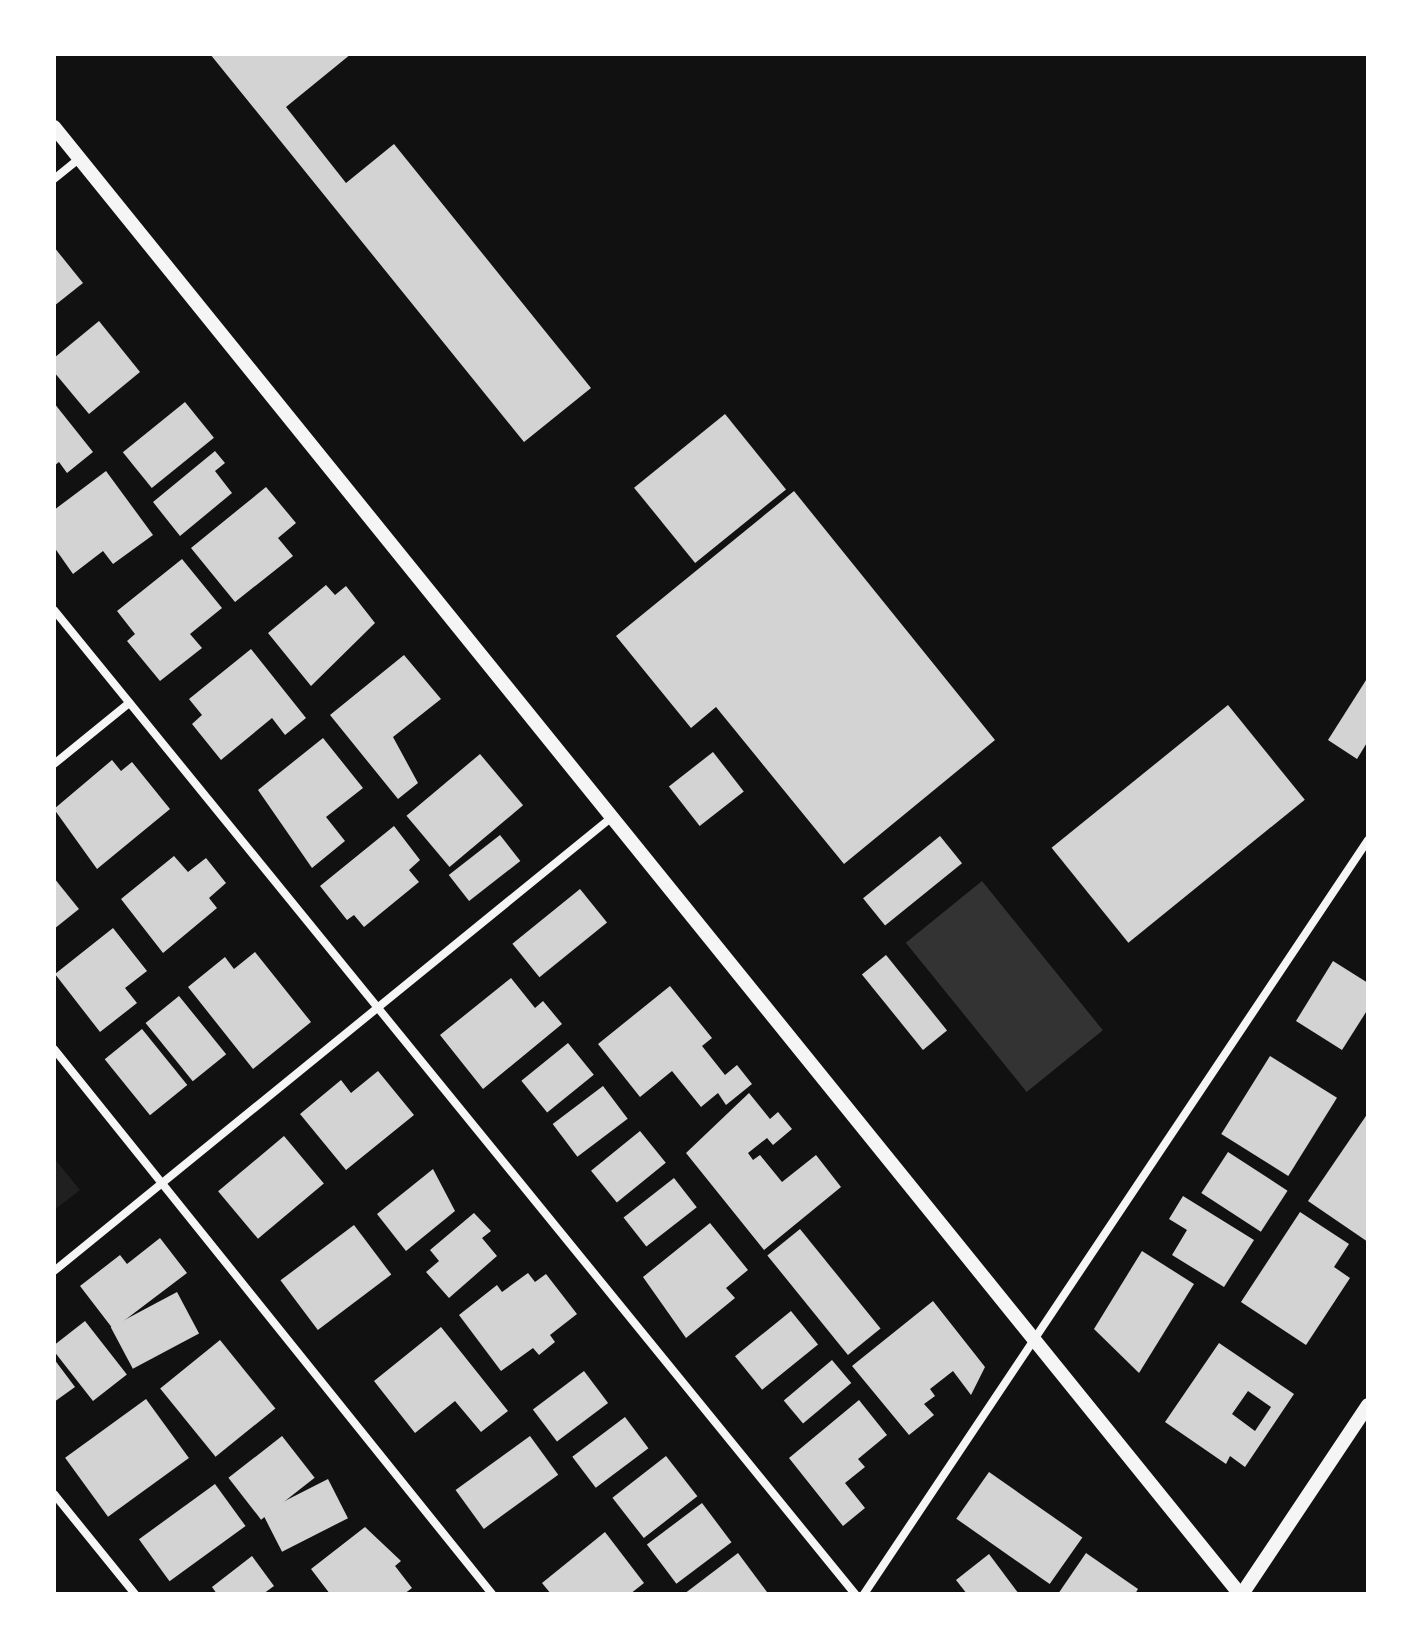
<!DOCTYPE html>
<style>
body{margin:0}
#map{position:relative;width:1422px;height:1648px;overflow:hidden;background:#111;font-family:"Varela Round",sans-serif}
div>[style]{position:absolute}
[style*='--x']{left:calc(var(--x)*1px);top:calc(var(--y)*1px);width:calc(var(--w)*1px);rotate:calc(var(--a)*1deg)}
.green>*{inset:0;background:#202020}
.water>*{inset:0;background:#333;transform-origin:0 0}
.building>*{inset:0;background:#d3d3d3;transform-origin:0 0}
.minor>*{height:8px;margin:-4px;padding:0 4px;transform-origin:4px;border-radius:4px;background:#f5f5f5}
.tertiary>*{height:14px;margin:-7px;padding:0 7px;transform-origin:7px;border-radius:7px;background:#f5f5f5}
span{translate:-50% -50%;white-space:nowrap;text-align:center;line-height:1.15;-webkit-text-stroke:6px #fff;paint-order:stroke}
.frame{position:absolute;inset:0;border:56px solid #fff;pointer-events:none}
</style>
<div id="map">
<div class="green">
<i style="clip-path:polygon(54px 1158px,80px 1190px,54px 1210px)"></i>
</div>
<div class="water">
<i style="left:982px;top:881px;width:192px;height:98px;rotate:51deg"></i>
</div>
<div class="building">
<i style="clip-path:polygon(210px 54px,351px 54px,286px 107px,346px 183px,394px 144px,591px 388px,524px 442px)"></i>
<i style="clip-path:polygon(54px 247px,83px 283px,54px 306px)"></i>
<i style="clip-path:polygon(99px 321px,140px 372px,89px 414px,54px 372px,54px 358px)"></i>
<i style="left:185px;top:402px;width:46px;height:80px;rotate:51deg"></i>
<i style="clip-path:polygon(54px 403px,93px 452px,67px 473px,59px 462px,54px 466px)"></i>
<i style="left:725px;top:414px;width:97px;height:117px;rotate:51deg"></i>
<i style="clip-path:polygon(215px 451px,225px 463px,215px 471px,232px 493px,180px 536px,153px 502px)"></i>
<i style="clip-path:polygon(106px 471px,153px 535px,113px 564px,103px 551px,73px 574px,54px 547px,54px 510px)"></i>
<i style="clip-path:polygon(266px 487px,296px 523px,278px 538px,293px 556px,235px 602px,191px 548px)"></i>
<i style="clip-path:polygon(794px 491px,995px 740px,844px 864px,716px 707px,691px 728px,616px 636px)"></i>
<i style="clip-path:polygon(182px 559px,222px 608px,190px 634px,202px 648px,160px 681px,127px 641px,135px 634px,117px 611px)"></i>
<i style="clip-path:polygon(326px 585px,335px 595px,346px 586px,375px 623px,311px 686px,268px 633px)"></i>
<i style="clip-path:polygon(251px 649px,306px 718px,285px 735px,272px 718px,221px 760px,192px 724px,202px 715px,189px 699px)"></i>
<i style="clip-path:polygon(404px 655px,441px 699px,393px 737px,418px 783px,398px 799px,330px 715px)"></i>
<i style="clip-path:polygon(1368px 677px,1368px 741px,1357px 759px,1328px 740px)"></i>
<i style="left:1228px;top:705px;width:122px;height:227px;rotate:51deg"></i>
<i style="clip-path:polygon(323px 738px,363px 788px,326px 817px,345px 841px,312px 868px,258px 790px)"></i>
<i style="left:713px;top:752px;width:50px;height:56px;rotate:52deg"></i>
<i style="left:480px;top:754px;width:67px;height:96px;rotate:50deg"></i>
<i style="clip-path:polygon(112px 760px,121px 771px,132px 762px,170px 809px,97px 869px,54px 809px)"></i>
<i style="clip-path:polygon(394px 826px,420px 860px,409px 870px,419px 882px,364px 927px,354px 915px,347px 920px,320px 886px)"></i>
<i style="left:500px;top:835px;width:33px;height:65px;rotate:52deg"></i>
<i style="left:940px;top:836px;width:35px;height:99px;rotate:51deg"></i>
<i style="clip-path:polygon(174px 856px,188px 872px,206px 858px,226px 883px,209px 898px,217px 908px,163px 953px,121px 899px)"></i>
<i style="clip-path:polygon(54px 878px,79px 909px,54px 929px)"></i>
<i style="left:580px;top:889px;width:43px;height:87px;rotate:51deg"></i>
<i style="clip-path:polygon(113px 928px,147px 971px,125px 988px,137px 1003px,100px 1032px,55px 974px)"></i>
<i style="clip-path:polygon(255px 952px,311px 1022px,253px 1069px,188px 987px,225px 957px,234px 969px)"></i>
<i style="left:886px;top:955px;width:97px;height:31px;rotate:51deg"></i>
<i style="clip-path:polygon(1333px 961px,1368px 983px,1368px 1009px,1342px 1050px,1296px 1021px)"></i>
<i style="clip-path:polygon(511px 978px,535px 1008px,543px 1001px,562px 1024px,483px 1089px,440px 1035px)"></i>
<i style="clip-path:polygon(670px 986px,712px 1038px,702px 1046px,725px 1075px,737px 1065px,752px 1084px,726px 1105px,718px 1093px,701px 1107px,672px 1071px,640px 1097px,598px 1044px)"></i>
<i style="left:179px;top:996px;width:75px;height:43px;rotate:51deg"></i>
<i style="left:142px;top:1029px;width:72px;height:48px;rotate:51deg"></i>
<i style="left:568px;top:1043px;width:41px;height:60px;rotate:51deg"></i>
<i style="left:1270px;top:1056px;width:79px;height:92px;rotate:32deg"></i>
<i style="clip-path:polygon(378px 1071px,414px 1115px,346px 1170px,300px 1114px,341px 1080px,351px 1093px)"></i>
<i style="left:603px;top:1086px;width:41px;height:63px;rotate:53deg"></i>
<i style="clip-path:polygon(749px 1093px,770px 1119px,778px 1112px,792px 1129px,773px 1145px,767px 1138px,748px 1153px,753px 1160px,760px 1155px,782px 1182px,816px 1155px,841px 1187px,764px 1250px,686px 1153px)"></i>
<i style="clip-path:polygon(1368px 1113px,1368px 1242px,1308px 1201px)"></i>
<i style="left:640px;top:1131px;width:41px;height:63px;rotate:51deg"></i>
<i style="left:284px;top:1136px;width:62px;height:86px;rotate:50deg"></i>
<i style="left:1228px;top:1152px;width:71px;height:49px;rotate:33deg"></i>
<i style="clip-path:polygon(433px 1169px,455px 1211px,406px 1251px,377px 1214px)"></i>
<i style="left:674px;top:1178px;width:37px;height:64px;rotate:52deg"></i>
<i style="clip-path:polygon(1183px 1196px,1254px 1240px,1224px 1287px,1172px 1255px,1187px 1230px,1169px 1219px)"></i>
<i style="clip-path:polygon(1300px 1212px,1349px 1244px,1334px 1267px,1350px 1278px,1306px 1345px,1241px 1302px)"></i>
<i style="clip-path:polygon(474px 1213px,491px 1231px,482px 1238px,497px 1256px,449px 1298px,426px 1272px,439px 1261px,430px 1250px)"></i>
<i style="clip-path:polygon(710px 1223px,748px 1270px,726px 1288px,735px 1298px,686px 1338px,643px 1277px)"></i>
<i style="left:354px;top:1225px;width:62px;height:92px;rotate:53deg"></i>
<i style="left:800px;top:1229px;width:128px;height:42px;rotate:51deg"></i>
<i style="clip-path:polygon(160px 1238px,187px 1273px,113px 1329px,80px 1286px,120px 1255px,127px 1264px)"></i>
<i style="clip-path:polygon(1142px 1251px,1194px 1284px,1139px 1373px,1094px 1329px)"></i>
<i style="clip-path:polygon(528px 1273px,535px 1282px,546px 1274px,577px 1314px,550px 1335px,555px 1342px,539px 1355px,533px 1348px,501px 1371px,459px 1315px,497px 1285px,502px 1292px)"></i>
<i style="left:177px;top:1292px;width:47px;height:75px;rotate:62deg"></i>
<i style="clip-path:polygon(933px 1301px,985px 1367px,971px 1395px,953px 1371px,930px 1389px,935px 1396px,924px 1404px,934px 1415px,909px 1435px,852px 1366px)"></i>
<i style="left:791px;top:1311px;width:43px;height:72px;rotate:51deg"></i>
<i style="left:85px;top:1321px;width:68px;height:43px;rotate:52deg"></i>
<i style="clip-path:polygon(441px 1327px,508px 1411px,481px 1432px,455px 1401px,415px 1433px,374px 1381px)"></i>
<i style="left:220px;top:1340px;width:88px;height:77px;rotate:51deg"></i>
<i style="clip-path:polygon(evenodd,1219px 1343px,1294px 1394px,1245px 1467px,1230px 1456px,1226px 1464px,1165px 1422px,1219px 1343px,1248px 1391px,1271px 1407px,1255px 1431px,1232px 1414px,1248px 1391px)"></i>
<i style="clip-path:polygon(54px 1359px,75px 1387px,54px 1402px)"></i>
<i style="left:832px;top:1360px;width:30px;height:63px;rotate:50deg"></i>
<i style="left:584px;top:1371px;width:40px;height:64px;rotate:53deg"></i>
<i style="left:146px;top:1399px;width:73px;height:100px;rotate:54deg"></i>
<i style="clip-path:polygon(859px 1400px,887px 1435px,858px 1459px,865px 1467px,845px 1483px,865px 1508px,843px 1526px,789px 1458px)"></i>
<i style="left:625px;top:1417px;width:39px;height:66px;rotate:53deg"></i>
<i style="left:282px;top:1436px;width:53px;height:68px;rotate:52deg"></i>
<i style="left:530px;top:1436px;width:48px;height:92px;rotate:54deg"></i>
<i style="left:666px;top:1456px;width:51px;height:68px;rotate:52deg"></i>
<i style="left:989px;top:1472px;width:114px;height:57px;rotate:35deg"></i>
<i style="left:328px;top:1479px;width:44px;height:74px;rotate:63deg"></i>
<i style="left:215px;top:1484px;width:52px;height:94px;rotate:54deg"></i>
<i style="left:702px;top:1503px;width:49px;height:69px;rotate:53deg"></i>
<i style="clip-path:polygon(365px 1527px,401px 1561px,395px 1566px,412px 1588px,404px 1594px,330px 1594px,311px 1569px)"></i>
<i style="clip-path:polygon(605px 1532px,644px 1583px,630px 1594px,551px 1594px,542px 1583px)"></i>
<i style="clip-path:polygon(738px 1553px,767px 1592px,684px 1594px)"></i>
<i style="clip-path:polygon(1086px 1553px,1138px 1589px,1135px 1594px,1058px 1594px)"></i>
<i style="clip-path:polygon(989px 1554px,1019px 1594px,967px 1594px,956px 1580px)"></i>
<i style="clip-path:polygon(252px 1556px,274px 1586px,263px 1594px,217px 1594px,212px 1587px)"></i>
</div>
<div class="minor">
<i style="--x:54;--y:179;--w:32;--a:-39"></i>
<i style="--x:54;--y:610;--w:1269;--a:50.85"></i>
<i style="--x:54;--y:764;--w:97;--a:-39.1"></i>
<i style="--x:54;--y:1049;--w:699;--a:51.21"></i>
<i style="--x:54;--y:1271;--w:719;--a:-39.13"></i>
<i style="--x:54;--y:1494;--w:129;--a:51"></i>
<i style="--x:864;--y:1594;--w:907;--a:-56.24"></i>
</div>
<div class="tertiary">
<i style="--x:54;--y:127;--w:1886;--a:51.05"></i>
<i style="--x:1242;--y:1594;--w:227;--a:-56.3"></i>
</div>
<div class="frame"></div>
</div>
